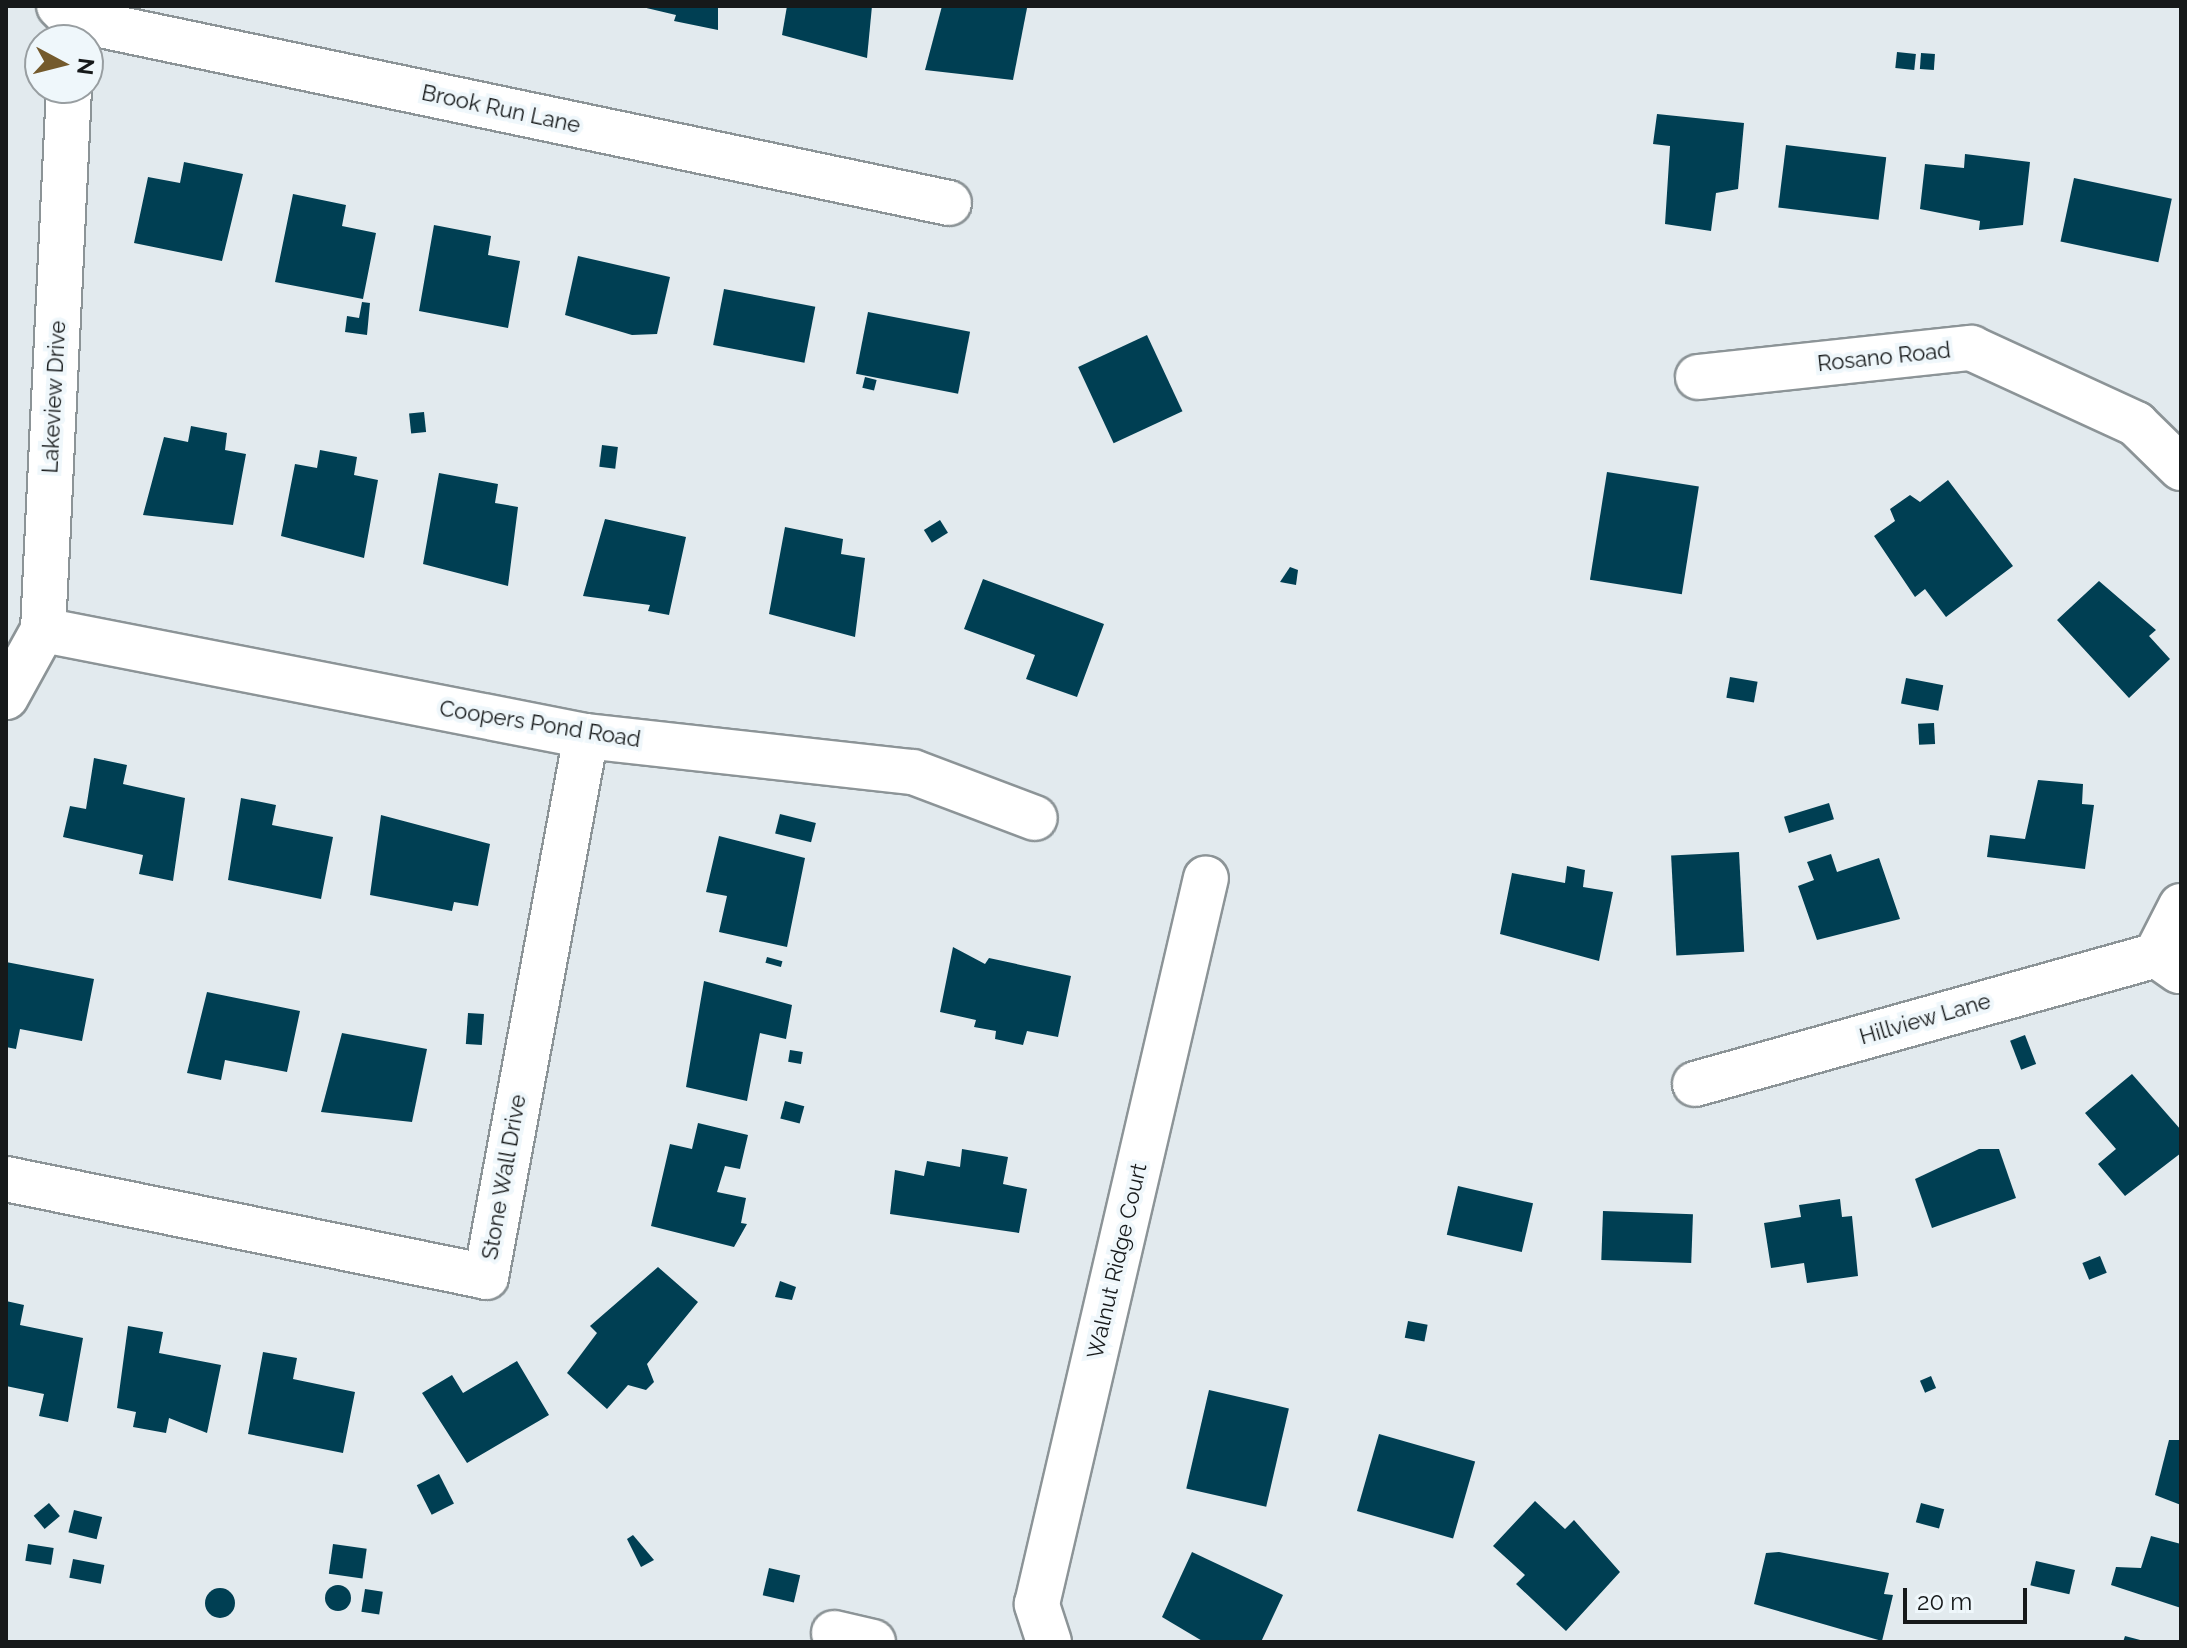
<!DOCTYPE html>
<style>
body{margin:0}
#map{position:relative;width:2187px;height:1648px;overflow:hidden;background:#e2eaee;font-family:Raleway,sans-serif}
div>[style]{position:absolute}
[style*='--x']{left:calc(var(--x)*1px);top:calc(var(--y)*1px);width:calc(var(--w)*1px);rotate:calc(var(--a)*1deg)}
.building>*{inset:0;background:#003f53;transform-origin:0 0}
.round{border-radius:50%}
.roads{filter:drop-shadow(2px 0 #8c9497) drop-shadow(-2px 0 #8c9497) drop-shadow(0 2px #8c9497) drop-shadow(0 -2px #8c9497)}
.minor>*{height:44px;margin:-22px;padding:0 22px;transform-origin:22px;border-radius:22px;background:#fff}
span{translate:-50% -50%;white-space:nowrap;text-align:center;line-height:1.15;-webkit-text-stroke:8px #eff7fb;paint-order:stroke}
.street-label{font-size:22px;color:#16191a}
.frame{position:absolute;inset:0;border:8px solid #16191a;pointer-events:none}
.north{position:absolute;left:24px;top:24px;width:80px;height:80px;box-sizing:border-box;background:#eff7fb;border:2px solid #989ea1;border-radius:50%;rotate:97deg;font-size:22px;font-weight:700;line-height:32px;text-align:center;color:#16191a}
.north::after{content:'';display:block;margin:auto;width:28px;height:36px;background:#745a2c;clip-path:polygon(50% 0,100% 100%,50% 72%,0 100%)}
.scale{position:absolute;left:1903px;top:1588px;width:124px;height:36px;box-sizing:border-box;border:4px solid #16191a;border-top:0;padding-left:10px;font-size:24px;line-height:28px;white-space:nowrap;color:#16191a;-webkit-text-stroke:6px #eff7fb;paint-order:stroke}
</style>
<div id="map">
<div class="building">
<i style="clip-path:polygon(638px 6px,718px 6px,718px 30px,674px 21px,676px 15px)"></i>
<i style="clip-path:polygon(787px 6px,872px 6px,867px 58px,782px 35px)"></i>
<i style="clip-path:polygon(942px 6px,1027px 8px,1013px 80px,925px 70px)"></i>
<i style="left:1897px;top:52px;width:19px;height:16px;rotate:6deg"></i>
<i style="left:1921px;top:53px;width:14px;height:16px;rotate:4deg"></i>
<i style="clip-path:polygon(1657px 114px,1744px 123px,1738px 189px,1716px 193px,1711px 231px,1665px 224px,1670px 146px,1653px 144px)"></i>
<i style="left:1786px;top:145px;width:101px;height:63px;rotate:7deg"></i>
<i style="clip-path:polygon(1965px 154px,2030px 162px,2023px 225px,1979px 230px,1980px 221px,1920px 209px,1925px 164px,1964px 168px)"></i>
<i style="clip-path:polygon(184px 162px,243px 174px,222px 261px,134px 243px,148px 177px,180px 183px)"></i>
<i style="left:2074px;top:178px;width:100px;height:65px;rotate:12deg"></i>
<i style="clip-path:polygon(293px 194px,346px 205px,342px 226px,376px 233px,363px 299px,275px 282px)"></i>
<i style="clip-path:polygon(434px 225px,491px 236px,488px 255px,520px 261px,508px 328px,419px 311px)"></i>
<i style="clip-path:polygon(578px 256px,670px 277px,657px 334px,632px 335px,565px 315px)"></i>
<i style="left:724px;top:289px;width:93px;height:57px;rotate:11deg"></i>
<i style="clip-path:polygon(362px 302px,370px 303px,367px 335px,345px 332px,347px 316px,359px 318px)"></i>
<i style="left:868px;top:312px;width:104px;height:63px;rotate:11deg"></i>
<i style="left:1147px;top:335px;width:84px;height:76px;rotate:65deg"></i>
<i style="left:865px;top:377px;width:12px;height:11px;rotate:14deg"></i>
<i style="left:424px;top:412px;width:20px;height:15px;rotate:84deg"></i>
<i style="clip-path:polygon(191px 426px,227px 433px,225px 450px,246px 454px,233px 525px,143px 515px,164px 437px,188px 442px)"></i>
<i style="left:602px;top:445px;width:16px;height:22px;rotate:7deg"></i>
<i style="clip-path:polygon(320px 450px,357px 457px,354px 475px,378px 480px,364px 558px,281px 536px,295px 464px,317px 468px)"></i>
<i style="left:1607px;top:472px;width:93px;height:109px;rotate:9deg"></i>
<i style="clip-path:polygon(439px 473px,498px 484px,495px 503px,518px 507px,508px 586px,423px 564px)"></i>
<i style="clip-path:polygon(1948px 480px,2013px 566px,1946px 617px,1925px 589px,1915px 597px,1874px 536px,1895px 521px,1890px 509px,1910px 495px,1920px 502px)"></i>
<i style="clip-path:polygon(605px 519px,686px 537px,669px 615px,648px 611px,650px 605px,583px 596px)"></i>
<i style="left:940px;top:520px;width:15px;height:19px;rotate:58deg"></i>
<i style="clip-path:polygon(785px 527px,843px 539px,841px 554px,865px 558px,855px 637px,769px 614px)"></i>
<i style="clip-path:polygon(1290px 567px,1298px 570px,1296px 585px,1280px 582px)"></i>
<i style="clip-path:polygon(983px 579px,1104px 624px,1077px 697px,1026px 679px,1035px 655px,964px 629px)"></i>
<i style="clip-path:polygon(2099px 581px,2156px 630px,2149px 636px,2170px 659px,2129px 698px,2057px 620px)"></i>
<i style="left:1730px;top:677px;width:28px;height:21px;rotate:10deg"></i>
<i style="left:1906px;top:678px;width:38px;height:26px;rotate:11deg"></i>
<i style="left:1934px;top:723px;width:21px;height:16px;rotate:87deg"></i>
<i style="clip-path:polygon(94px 758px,127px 765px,123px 784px,185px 798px,173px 881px,139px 874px,143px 855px,63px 837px,70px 806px,86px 809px)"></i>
<i style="clip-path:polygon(2038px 780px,2083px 784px,2082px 804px,2094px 805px,2085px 869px,1987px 857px,1990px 835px,2025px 839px)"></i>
<i style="clip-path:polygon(241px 798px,276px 805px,272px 825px,333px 837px,321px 899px,228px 880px)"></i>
<i style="left:1829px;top:803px;width:17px;height:47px;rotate:73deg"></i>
<i style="left:780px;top:814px;width:37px;height:20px;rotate:14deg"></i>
<i style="clip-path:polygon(381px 815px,490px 844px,478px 906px,454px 902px,452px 911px,370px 895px)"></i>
<i style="clip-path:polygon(719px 836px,805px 858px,787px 947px,719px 932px,727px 896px,706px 892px)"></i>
<i style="left:1739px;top:852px;width:100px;height:68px;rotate:87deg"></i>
<i style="clip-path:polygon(1831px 854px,1837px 872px,1879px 858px,1900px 919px,1817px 940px,1798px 886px,1814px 880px,1807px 862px)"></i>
<i style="clip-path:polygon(1567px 866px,1585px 870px,1583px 887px,1613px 892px,1599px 961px,1500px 934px,1512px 873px,1565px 883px)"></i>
<i style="clip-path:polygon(953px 947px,985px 964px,989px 958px,1071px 976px,1058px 1037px,1027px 1031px,1023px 1045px,995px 1039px,996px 1031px,974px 1027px,976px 1020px,940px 1012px)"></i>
<i style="left:767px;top:957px;width:16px;height:6px;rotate:15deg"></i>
<i style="clip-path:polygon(6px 962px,94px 979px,82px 1041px,20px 1029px,16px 1049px,6px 1047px)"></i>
<i style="clip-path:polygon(704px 981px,792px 1005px,786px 1039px,760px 1033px,747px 1101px,686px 1087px)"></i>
<i style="clip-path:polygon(207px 992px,300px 1011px,287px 1072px,225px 1060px,221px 1080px,187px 1073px)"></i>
<i style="left:468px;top:1013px;width:16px;height:31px;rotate:4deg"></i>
<i style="clip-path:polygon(342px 1033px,427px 1049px,412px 1122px,321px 1112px)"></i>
<i style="left:2025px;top:1035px;width:31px;height:16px;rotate:69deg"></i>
<i style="left:790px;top:1050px;width:13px;height:12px;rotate:9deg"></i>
<i style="clip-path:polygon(2132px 1074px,2181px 1130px,2181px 1153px,2125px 1196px,2098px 1164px,2116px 1149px,2085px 1113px)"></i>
<i style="left:785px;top:1101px;width:20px;height:18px;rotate:15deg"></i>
<i style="clip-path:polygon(698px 1123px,748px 1135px,740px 1169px,725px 1166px,717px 1192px,746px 1198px,741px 1223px,747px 1224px,734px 1247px,651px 1226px,670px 1144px,692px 1149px)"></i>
<i style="clip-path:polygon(962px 1149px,1008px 1157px,1003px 1184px,1027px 1189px,1019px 1233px,890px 1214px,895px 1170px,924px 1176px,927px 1161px,960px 1167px)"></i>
<i style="clip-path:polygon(1979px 1149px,1999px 1149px,2016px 1198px,1932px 1228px,1915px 1179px)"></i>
<i style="left:1458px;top:1186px;width:77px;height:50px;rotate:13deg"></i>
<i style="clip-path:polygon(1840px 1199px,1842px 1217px,1852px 1216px,1858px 1276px,1807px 1283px,1804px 1263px,1771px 1268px,1764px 1223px,1801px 1217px,1799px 1205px)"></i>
<i style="left:1603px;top:1211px;width:90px;height:49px;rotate:2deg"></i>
<i style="left:2100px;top:1256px;width:18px;height:19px;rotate:68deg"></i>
<i style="clip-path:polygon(658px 1267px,698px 1302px,647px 1364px,654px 1382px,646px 1390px,628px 1385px,607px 1409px,567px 1373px,597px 1333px,590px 1326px)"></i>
<i style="clip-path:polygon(780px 1281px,796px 1287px,792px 1300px,775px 1297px)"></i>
<i style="clip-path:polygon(6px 1301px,24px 1305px,20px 1325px,83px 1338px,68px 1422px,39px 1416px,44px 1394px,6px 1386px)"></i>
<i style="left:1408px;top:1321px;width:20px;height:17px;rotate:11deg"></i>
<i style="clip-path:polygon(128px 1326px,163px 1332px,159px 1353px,221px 1365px,207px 1433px,169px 1418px,166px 1433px,133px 1427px,136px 1412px,117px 1408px)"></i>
<i style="clip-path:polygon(263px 1352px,297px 1358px,293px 1379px,355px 1392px,343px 1453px,248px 1434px)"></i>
<i style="clip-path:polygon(517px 1361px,549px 1415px,467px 1463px,422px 1393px,452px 1375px,463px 1393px)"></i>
<i style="left:1931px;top:1376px;width:13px;height:12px;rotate:67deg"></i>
<i style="left:1209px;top:1390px;width:82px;height:101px;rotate:13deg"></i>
<i style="left:1379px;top:1434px;width:100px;height:80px;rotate:16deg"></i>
<i style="clip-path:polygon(2169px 1440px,2181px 1440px,2181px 1505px,2155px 1495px)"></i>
<i style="left:439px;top:1474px;width:33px;height:25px;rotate:63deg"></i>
<i style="clip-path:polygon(1535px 1501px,1565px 1529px,1574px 1520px,1620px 1572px,1566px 1631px,1516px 1584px,1525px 1575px,1493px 1546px)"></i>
<i style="left:49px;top:1503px;width:17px;height:20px;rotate:50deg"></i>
<i style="left:1921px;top:1503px;width:24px;height:20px;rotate:15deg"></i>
<i style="left:74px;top:1510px;width:29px;height:23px;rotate:14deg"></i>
<i style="clip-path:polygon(633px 1535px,654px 1560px,641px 1567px,627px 1539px)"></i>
<i style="clip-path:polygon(2151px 1536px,2181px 1544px,2181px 1608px,2111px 1585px,2116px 1567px,2141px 1568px)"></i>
<i style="left:28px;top:1544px;width:26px;height:17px;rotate:9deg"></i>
<i style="left:333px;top:1544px;width:34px;height:30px;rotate:8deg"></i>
<i style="clip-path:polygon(1192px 1552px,1283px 1595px,1261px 1642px,1204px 1642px,1162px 1617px)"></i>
<i style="clip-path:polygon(1779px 1552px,1889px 1573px,1884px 1594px,1893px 1595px,1882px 1641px,1754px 1604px,1766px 1553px)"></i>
<i style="left:73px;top:1559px;width:32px;height:19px;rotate:11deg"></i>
<i style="left:2036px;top:1561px;width:40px;height:25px;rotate:13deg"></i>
<i style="left:769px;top:1568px;width:32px;height:28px;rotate:13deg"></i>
<i class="round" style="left:325px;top:1585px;width:26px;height:26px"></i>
<i class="round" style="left:205px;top:1588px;width:30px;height:30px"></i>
<i style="left:365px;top:1589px;width:18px;height:23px;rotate:9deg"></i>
<i style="clip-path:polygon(2125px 1636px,2144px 1641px,2144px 1642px,2123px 1642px)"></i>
</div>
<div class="roads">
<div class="minor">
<i style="--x:59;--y:6;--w:18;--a:45"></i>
<i style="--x:72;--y:19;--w:896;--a:11.85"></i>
<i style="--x:1698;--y:377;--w:275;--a:-6.1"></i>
<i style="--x:1971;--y:348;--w:182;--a:24.7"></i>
<i style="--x:2136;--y:424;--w:63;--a:44.4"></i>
<i style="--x:43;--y:630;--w:553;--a:11.05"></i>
<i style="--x:586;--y:736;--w:329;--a:6.3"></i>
<i style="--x:913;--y:772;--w:130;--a:20.7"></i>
<i style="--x:6;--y:697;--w:77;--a:-61.1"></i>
<i style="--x:43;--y:630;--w:543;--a:-87.25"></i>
<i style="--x:2179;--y:971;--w:28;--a:-145"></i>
<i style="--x:2156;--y:955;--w:55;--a:-63"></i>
<i style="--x:1695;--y:1084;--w:479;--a:-15.6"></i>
<i style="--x:6;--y:1179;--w:490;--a:11.5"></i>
<i style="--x:486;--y:1277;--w:550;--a:-79.53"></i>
<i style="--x:834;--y:1633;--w:40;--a:13"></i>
<i style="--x:1049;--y:1642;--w:40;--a:-108"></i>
<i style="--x:1037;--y:1604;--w:745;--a:-76.9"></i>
</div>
</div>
<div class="street-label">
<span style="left:501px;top:109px;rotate:12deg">Brook Run Lane</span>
<span style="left:1884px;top:357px;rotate:-6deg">Rosano Road</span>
<span style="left:54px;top:397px;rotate:-87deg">Lakeview Drive</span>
<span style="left:540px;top:724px;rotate:9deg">Coopers Pond Road</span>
<span style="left:1925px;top:1019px;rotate:-16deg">Hillview Lane</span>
<span style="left:504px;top:1177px;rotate:-80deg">Stone Wall Drive</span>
<span style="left:1117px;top:1261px;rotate:-77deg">Walnut Ridge Court</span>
</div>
<div class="frame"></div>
<div class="north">N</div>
<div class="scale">20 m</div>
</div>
